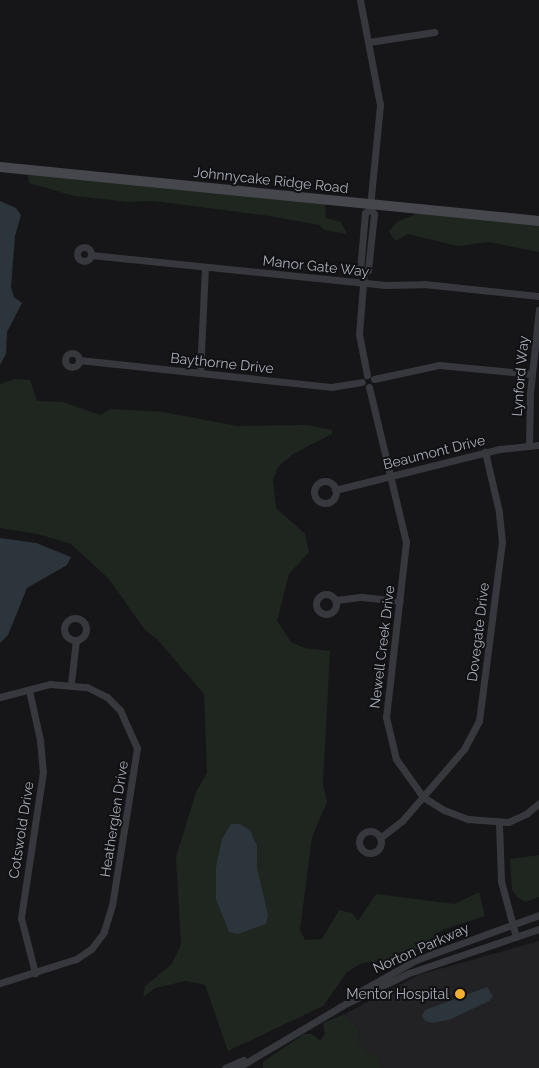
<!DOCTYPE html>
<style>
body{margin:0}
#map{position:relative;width:539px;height:1068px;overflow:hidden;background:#161618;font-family:Raleway,sans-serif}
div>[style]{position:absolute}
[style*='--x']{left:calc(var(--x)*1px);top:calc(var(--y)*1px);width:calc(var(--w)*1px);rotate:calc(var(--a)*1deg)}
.built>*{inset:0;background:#222225}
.green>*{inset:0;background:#1e261f}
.water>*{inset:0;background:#2c353c}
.street>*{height:7px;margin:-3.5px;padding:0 3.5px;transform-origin:3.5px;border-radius:3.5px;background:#37383d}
.street>.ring{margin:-3.5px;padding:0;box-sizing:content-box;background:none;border:7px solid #37383d;border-radius:50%}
.secondary>*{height:10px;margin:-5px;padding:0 5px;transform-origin:5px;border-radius:5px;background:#45474d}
.dots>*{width:14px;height:14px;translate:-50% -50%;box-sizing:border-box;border:2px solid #111113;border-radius:50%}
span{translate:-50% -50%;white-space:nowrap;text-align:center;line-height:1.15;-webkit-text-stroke:4px #111113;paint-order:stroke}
.street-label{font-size:14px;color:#a8adb8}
.poi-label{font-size:14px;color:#a8adb8}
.right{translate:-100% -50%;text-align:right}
</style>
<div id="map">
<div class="built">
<i style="clip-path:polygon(539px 941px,539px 1068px,382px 1068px,377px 1056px,369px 1054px,358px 1042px,360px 1031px,345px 1014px,418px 975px)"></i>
</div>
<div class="green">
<i style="clip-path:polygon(27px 171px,325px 202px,326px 218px,341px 222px,347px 234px,325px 230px,319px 225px,270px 216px,154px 201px,129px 202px,74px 196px,29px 183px)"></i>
<i style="clip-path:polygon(423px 211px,539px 226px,539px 252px,489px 242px,458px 246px,408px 234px,395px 241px,389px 231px,397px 222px)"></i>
<i style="clip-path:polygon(15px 379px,30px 380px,37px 401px,63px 402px,100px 415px,111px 409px,163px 412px,237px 426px,307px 425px,332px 430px,332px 434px,293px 454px,278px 467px,273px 480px,276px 508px,305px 534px,309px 552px,289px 574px,277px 621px,291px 642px,304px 648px,330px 651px,323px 784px,327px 802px,312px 837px,300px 930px,305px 940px,322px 939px,339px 910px,352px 913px,358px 921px,376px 894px,455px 904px,479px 892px,485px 916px,442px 930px,421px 947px,393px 960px,362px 963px,347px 972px,323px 1006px,228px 1051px,205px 985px,186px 981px,155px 988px,143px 997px,145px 986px,171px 965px,181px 945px,176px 857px,196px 792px,207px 773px,204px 694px,158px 640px,145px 630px,109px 579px,71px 544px,38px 534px,0 528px,0 384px)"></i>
<i style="clip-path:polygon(539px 855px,539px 897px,526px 902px,517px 897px,512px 890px,510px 859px)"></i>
<i style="clip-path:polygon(345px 1014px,360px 1031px,358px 1042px,369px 1054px,377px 1056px,382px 1068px,263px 1068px,263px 1062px,304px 1034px,312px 1034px,320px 1041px,325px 1034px,323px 1023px)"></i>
</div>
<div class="water">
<i style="clip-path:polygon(0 201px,16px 208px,21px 215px,15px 236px,11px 287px,14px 297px,22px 303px,7px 332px,6px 354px,0 365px)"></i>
<i style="clip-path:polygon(0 538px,36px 543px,71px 557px,67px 565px,27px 588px,8px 635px,0 643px)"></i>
<i style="clip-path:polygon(231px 824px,240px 824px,250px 830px,257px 846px,257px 868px,268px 915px,266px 924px,238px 934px,229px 932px,216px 899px,216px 867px,222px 839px)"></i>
<i style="clip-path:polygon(487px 987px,493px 996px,489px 1001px,451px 1019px,433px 1023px,425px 1021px,422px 1016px,425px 1010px)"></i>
</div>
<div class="street">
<i style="--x:360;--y:0;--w:107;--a:79.2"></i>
<i style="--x:380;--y:105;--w:102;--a:95.6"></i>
<i style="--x:369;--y:42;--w:66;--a:-8.7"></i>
<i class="ring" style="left:77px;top:247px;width:7px;height:7px"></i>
<i style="--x:91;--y:255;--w:296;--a:5.8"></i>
<i style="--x:385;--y:285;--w:39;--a:-1"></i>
<i style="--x:424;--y:284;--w:116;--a:6"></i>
<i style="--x:364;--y:272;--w:4;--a:-153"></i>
<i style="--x:360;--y:270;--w:57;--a:-85"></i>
<i style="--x:365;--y:213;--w:6;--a:-39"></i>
<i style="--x:370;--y:209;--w:6;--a:51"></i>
<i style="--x:374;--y:214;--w:56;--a:96.1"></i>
<i style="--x:368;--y:270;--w:4;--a:153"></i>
<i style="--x:364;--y:272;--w:62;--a:94.6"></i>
<i style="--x:359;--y:334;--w:42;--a:79"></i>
<i class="ring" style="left:65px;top:353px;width:7px;height:7px"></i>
<i style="--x:79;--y:360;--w:253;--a:6.1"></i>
<i style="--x:331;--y:387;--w:31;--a:-9"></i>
<i style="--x:200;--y:373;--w:106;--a:-87.3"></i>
<i style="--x:374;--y:379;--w:66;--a:-12.2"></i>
<i style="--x:439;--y:365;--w:93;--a:5.5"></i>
<i style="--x:369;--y:387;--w:159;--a:76.6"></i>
<i style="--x:406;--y:542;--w:176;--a:96.5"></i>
<i style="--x:386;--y:717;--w:43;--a:76.6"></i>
<i style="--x:396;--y:759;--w:47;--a:54.6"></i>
<i style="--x:423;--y:797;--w:25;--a:32"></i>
<i style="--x:444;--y:810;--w:26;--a:21"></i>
<i style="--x:468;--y:819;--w:40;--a:4.3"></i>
<i style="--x:508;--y:822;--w:20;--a:-24"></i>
<i style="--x:526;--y:814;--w:17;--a:-40"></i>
<i style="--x:529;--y:445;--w:52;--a:-88.9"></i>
<i style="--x:530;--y:393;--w:84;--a:-83.9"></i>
<i class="ring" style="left:314px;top:481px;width:15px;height:15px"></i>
<i style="--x:335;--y:490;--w:169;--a:-14"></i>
<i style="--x:499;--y:449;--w:40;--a:-5.7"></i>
<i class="ring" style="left:316px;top:594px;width:13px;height:13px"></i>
<i style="--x:336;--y:600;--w:26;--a:-7"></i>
<i style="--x:362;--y:597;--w:38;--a:6"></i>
<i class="ring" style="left:64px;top:618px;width:15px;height:15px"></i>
<i style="--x:71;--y:683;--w:43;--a:-83.4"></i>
<i style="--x:29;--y:690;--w:51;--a:77.6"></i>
<i style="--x:40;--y:740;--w:32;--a:85"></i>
<i style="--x:43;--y:772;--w:148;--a:98.6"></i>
<i style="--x:21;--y:918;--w:57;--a:75.7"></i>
<i style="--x:0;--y:697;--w:52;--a:-14.6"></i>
<i style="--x:50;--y:684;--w:37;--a:5"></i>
<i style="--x:87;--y:687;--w:22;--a:27"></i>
<i style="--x:107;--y:697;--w:18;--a:45"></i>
<i style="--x:120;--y:710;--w:42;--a:65.9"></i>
<i style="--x:137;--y:748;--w:159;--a:99"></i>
<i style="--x:112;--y:905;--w:28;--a:107"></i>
<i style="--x:104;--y:932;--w:21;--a:127"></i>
<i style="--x:91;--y:949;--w:18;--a:146"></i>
<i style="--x:76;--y:959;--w:80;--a:162.5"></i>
<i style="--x:499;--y:823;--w:58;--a:88"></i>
<i style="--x:501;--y:881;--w:58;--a:75"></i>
<i class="ring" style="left:359px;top:831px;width:15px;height:15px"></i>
<i style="--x:380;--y:838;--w:28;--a:-38"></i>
<i style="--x:402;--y:821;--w:95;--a:-49.3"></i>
<i style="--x:464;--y:749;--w:32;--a:-62"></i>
<i style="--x:479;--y:721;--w:180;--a:-82.7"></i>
<i style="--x:502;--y:542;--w:30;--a:-96"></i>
<i style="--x:499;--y:512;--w:62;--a:-103.1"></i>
<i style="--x:347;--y:1003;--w:7;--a:-63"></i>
<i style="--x:350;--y:997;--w:76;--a:-29.3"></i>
<i style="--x:416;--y:960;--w:131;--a:-20.1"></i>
<i style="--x:225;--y:1068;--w:20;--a:-24"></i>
<i style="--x:237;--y:1068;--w:128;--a:-30.6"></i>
<i style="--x:347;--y:1003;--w:69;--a:-25.8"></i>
<i style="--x:409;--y:973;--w:137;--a:-18.7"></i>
</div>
<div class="secondary">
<i style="--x:0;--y:167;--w:542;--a:5.72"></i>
</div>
<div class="dots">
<i style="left:460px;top:994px;background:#f2b134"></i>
</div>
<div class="street-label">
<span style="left:271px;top:180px;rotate:6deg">Johnnycake Ridge Road</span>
<span style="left:316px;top:266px;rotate:6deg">Manor Gate Way</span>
<span style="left:222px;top:363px;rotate:6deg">Baythorne Drive</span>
<span style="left:520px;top:376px;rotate:-85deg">Lynford Way</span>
<span style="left:434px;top:452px;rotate:-14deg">Beaumont Drive</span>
<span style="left:478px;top:632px;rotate:-83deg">Dovegate Drive</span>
<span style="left:382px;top:647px;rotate:-83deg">Newell Creek Drive</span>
<span style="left:114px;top:819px;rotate:-81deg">Heatherglen Drive</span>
<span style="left:21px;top:830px;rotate:-81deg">Cotswold Drive</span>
<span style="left:421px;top:948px;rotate:-24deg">Norton Parkway</span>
</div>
<div class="poi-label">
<span class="right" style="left:449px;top:994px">Mentor Hospital</span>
</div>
</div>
